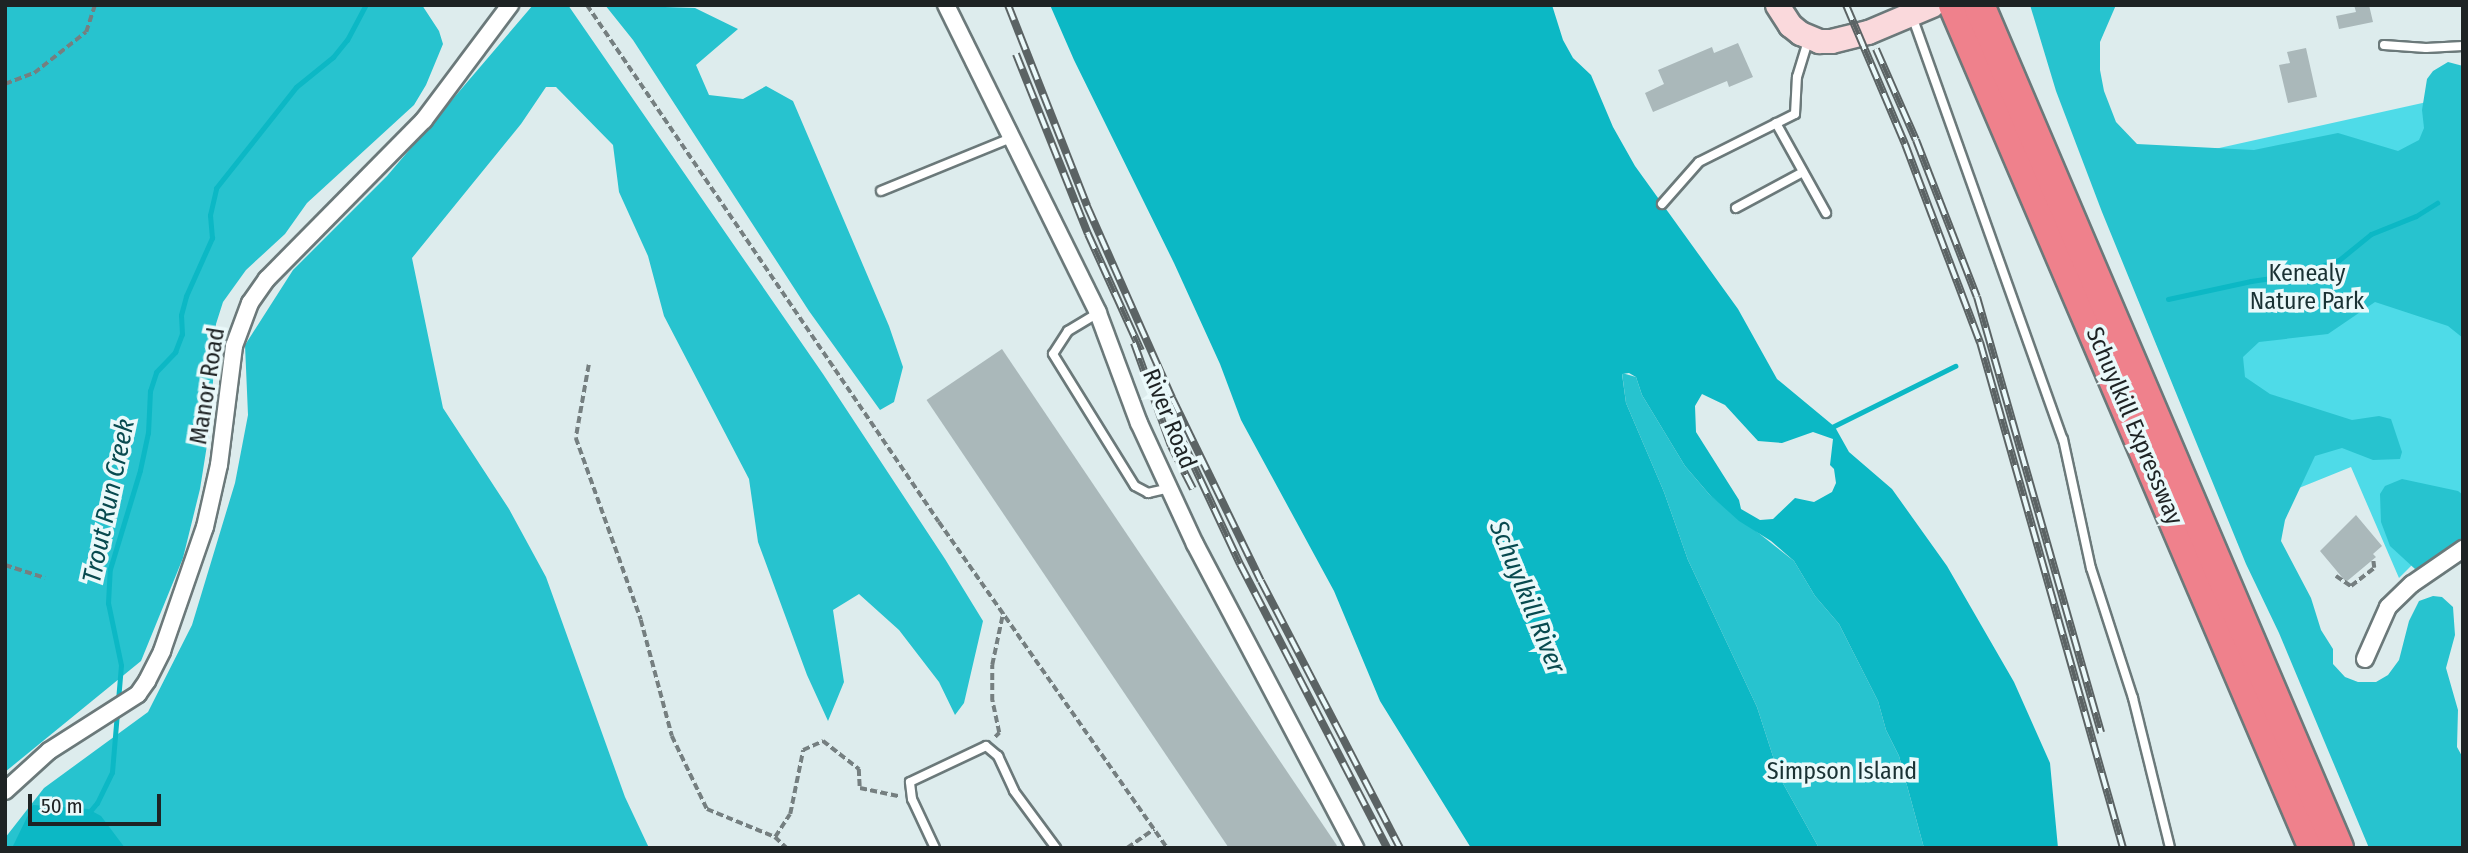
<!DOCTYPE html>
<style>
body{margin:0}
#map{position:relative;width:2468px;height:853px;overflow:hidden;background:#ddeced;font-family:"Fira Sans Condensed",sans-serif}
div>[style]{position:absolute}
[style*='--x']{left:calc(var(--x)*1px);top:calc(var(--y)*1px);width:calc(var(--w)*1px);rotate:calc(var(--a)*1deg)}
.green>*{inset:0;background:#4edbe8}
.forest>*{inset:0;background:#27c3cf}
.water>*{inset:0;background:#0cb8c5}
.stream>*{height:5px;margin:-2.5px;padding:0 2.5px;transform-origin:2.5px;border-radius:2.5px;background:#0cb8c5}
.building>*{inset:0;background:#aab8ba;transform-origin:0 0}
.path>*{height:3.5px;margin-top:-1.75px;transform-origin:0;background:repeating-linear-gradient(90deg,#757f80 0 7px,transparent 0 10.5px)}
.roads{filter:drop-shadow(2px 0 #6b797a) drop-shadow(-2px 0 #6b797a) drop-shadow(0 2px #6b797a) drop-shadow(0 -2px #6b797a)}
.lane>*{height:8px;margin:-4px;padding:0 4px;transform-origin:4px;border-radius:4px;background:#fff}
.street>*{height:16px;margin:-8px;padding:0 8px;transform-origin:8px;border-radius:8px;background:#fff}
.secondary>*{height:23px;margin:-11.5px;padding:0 11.5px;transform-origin:11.5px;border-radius:11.5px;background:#fad9dc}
.highway>*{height:30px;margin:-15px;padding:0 15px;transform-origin:15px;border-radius:15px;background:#ef818c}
.rail>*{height:8px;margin-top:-4px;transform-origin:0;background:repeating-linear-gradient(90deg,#eaf9fa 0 16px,#5b6364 0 32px);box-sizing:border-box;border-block:2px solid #5b6364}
span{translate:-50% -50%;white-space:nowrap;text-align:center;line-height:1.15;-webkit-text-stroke:7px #eaf9fa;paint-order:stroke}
.park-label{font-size:24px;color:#1a3234}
.street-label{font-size:24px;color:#1e2324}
.water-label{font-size:26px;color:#084a4f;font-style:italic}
.frame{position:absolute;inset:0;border:7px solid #1e2324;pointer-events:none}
.scale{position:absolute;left:28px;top:794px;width:133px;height:32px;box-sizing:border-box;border:4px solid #1e2324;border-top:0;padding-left:9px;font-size:21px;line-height:24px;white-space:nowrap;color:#1e2324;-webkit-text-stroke:5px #eaf9fa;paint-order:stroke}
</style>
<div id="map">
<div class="green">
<i style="clip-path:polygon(2463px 94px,2463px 532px,2420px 557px,2399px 578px,2351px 467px,2235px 514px,2093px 176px)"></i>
</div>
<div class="forest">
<i style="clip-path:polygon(5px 5px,422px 5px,439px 31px,443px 44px,426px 85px,414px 105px,307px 203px,285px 234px,246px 270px,223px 302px,216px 324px,211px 420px,200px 489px,183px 558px,141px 661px,5px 772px)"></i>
<i style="clip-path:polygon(533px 5px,568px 5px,823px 374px,945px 559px,983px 621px,964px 703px,955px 715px,939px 682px,899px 630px,859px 594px,833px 610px,844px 682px,828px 721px,807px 675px,758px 542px,749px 479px,664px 316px,648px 256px,619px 192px,613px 145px,556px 87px,546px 87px,521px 124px,412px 258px,443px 408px,509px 509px,546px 577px,625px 797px,649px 848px,5px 848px,5px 838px,44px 788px,148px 712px,192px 625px,235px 483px,248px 415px,245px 345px,293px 270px,387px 176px)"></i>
<i style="clip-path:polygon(605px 5px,695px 8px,738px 29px,696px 65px,709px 95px,743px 99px,766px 86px,793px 101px,889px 326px,903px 367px,894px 402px,880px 410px,809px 311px,633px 40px)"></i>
<i style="clip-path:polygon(2030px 5px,2116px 5px,2100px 42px,2100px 70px,2104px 91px,2116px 122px,2137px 144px,2254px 150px,2338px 133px,2398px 151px,2419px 140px,2424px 128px,2422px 110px,2427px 79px,2433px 71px,2448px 62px,2463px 66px,2463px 338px,2448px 326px,2375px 302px,2328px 334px,2259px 342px,2243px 357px,2245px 377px,2270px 394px,2352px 420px,2379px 416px,2391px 419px,2402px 452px,2400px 459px,2373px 460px,2342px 448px,2315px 456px,2285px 520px,2281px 541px,2311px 598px,2321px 630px,2333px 649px,2333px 664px,2345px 677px,2358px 682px,2376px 682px,2388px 675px,2399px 660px,2409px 621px,2419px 601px,2433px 596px,2442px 597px,2453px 607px,2455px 635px,2446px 668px,2458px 710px,2457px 747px,2463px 758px,2463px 848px,2369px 848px,2279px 633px,2246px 564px,2102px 212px,2056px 91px)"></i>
<i style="clip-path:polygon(1622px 373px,1636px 377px,1642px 395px,1685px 466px,1709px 494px,1794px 561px,1815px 596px,1839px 624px,1878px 701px,1886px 730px,1899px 756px,1924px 848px,1819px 848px,1780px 778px,1757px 707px,1688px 560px,1664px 492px,1626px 403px)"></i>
<i style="clip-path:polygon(2402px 479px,2458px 491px,2463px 495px,2463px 546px,2432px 566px,2415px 569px,2390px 546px,2381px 522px,2380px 494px,2385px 486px)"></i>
</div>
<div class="water">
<i style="clip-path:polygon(evenodd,1050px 5px,1552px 5px,1563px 40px,1573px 58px,1591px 75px,1613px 127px,1635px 166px,1738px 309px,1777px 379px,1835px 427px,1849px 452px,1892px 489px,1947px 566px,2014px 682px,2050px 763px,2058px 848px,1924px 848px,1899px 756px,1886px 730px,1878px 701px,1839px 624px,1815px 596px,1794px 561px,1771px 541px,1739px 521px,1709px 494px,1685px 466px,1642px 395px,1636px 377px,1629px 373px,1622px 374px,1626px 403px,1664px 492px,1688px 560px,1757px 707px,1780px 778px,1819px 848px,1471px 848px,1380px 701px,1334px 591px,1241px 420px,1220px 364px,1174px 263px,1074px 60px,1050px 5px,1702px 394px,1725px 405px,1758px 441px,1782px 443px,1813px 432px,1833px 439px,1830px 465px,1834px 469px,1836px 483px,1832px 492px,1814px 502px,1795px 498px,1773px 519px,1760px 520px,1741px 509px,1739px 500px,1696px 432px,1695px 406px,1702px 394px)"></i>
<i style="clip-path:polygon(33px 805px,88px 809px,101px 816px,125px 848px,12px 848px)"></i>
</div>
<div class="stream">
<i style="--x:2168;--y:299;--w:85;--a:-12.2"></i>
<i style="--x:2251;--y:281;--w:47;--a:-8.7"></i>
<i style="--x:2297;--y:274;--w:44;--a:-18.4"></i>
<i style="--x:2339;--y:260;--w:41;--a:-39.1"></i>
<i style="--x:2371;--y:234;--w:48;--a:-21.8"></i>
<i style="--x:2416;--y:216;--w:25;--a:-32"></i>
<i style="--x:1830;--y:428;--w:140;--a:-26.4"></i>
<i style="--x:86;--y:816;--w:17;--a:-50"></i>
<i style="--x:97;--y:803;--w:34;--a:-64"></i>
<i style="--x:112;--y:772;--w:107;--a:-85.2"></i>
<i style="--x:121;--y:665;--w:63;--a:-101.8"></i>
<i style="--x:108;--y:603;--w:34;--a:-87"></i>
<i style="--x:110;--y:569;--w:103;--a:-73.1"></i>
<i style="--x:140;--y:470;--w:38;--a:-78"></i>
<i style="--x:148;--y:433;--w:42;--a:-87.3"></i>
<i style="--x:150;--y:391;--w:20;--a:-72"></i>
<i style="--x:156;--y:372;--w:28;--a:-46"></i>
<i style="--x:175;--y:352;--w:19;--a:-69"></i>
<i style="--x:182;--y:334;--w:19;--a:-93"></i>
<i style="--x:181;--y:315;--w:20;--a:-75"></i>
<i style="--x:186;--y:296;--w:64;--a:-65.9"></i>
<i style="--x:212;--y:238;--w:23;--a:-95"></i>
<i style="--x:210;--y:215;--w:28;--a:-77"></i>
<i style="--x:216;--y:188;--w:129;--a:-51.6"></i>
<i style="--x:296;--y:87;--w:48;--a:-39"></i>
<i style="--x:333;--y:57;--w:22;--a:-51"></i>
<i style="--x:347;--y:40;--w:40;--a:-62"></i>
</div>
<div class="building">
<i style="clip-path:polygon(2354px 5px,2369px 5px,2373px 22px,2339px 29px,2336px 16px,2356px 12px)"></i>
<i style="clip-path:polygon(1738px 43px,1753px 77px,1729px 87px,1727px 81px,1653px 112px,1645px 93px,1664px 84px,1658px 70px,1712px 47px,1714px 53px)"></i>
<i style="clip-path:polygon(2306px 48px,2317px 97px,2288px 103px,2279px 65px,2290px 63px,2287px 52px)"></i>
<i style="left:1002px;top:349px;width:599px;height:91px;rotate:56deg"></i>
<i style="clip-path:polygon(2356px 515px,2382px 546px,2373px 554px,2376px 557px,2346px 582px,2320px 551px)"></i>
</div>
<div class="path">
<i style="--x:587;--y:5;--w:625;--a:55.75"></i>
<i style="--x:939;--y:522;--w:398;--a:55"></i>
<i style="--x:5;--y:84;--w:31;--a:-21"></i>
<i style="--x:34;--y:73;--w:66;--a:-38.3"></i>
<i style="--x:86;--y:32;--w:28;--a:-72"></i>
<i style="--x:589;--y:365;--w:74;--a:100.1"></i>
<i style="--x:576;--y:438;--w:193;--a:70.3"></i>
<i style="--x:641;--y:620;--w:120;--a:75"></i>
<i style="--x:672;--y:736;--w:81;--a:64.4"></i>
<i style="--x:707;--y:809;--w:74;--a:22.4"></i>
<i style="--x:775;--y:837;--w:27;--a:-57"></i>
<i style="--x:790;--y:814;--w:65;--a:-78.5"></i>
<i style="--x:803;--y:750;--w:22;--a:-24"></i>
<i style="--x:823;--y:741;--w:46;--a:37.9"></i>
<i style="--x:859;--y:769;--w:19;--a:87"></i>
<i style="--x:860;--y:788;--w:40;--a:12"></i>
<i style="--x:5;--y:565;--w:42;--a:18"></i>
<i style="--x:2336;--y:576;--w:18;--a:34"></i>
<i style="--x:2351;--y:586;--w:29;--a:-38"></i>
<i style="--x:2374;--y:568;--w:8;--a:-97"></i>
<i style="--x:995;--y:737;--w:6;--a:-45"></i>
<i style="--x:999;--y:733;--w:33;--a:-102"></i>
<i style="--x:992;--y:701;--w:36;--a:-90"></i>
<i style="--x:992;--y:665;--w:53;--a:-78.1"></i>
<i style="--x:775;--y:837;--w:16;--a:43"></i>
<i style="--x:1127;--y:848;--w:33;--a:-35"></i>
</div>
<div class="roads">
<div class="lane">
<i style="--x:1912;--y:16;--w:449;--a:70.4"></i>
<i style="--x:2063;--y:439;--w:132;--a:77.8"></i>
<i style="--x:2091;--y:568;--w:137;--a:72.1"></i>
<i style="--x:2133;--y:698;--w:154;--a:76.1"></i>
<i style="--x:2384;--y:45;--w:42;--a:4.1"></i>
<i style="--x:2426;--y:48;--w:37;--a:-3"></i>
<i style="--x:1776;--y:123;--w:103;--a:60.9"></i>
<i style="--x:881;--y:191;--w:143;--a:-22.2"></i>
<i style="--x:1662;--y:204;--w:56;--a:-48.6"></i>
<i style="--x:1699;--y:162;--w:107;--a:-26.6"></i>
<i style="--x:1795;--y:114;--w:37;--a:-87"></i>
<i style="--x:1797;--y:77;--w:39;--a:-73"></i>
<i style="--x:1736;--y:208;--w:76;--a:-28.2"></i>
<i style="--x:1098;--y:313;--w:35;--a:149"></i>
<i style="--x:1068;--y:331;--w:27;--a:123"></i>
<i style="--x:1053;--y:354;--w:155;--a:58.2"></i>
<i style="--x:1135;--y:486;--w:15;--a:28"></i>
<i style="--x:1148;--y:493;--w:22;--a:-13"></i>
<i style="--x:935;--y:848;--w:54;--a:-115.1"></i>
<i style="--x:912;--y:799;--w:17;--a:-97"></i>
<i style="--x:910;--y:782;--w:84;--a:-25.3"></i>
<i style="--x:986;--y:746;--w:16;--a:40"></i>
<i style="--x:998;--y:756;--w:38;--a:65"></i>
<i style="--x:1014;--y:791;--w:71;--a:53.6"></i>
</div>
<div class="street">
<i style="--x:946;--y:5;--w:343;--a:63.7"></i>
<i style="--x:1098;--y:313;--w:117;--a:69.6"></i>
<i style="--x:1139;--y:423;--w:133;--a:65.2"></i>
<i style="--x:1195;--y:544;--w:344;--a:62.2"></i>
<i style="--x:2365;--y:659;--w:57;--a:-66.1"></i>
<i style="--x:2388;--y:607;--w:33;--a:-44"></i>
<i style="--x:2412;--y:584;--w:62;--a:-34.5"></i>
<i style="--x:5;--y:791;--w:59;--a:-42.3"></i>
<i style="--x:49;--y:751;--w:106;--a:-32.6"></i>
<i style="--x:138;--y:694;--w:16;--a:-55"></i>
<i style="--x:147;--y:681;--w:34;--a:-63"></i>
<i style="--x:162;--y:651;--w:131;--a:-70.9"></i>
<i style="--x:205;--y:527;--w:64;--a:-77.3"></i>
<i style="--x:219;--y:465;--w:120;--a:-82.8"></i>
<i style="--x:234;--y:346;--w:46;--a:-69.6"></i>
<i style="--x:250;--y:303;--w:29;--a:-55"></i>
<i style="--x:267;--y:279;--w:223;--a:-45.4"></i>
<i style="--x:424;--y:120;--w:144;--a:-53.2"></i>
</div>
<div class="secondary">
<i style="--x:1777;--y:5;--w:24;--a:57"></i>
<i style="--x:1790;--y:25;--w:13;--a:39"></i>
<i style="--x:1800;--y:33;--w:21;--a:23"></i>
<i style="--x:1819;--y:41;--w:12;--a:0"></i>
<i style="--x:1831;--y:41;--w:38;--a:-14"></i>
<i style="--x:1868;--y:32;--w:69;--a:-22.9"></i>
</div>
<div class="highway">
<i style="--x:1954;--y:5;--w:917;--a:66.88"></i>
<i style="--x:1979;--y:5;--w:916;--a:66.93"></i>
</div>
</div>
<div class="rail">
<i style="--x:1008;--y:5;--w:216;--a:68.5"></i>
<i style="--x:1087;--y:206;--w:210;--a:66.1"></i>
<i style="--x:1172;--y:398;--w:203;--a:64.1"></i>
<i style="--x:1261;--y:581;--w:301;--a:62.5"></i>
<i style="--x:1846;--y:5;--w:151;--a:67"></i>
<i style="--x:1905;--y:144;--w:212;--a:69.3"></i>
<i style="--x:1980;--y:342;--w:526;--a:74.22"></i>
<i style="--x:1876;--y:49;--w:99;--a:66.3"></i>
<i style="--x:1916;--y:140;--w:168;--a:68.8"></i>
<i style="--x:1977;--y:297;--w:453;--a:74.1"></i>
<i style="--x:1016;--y:54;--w:194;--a:68.2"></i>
<i style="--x:1088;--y:234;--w:128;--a:65.6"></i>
<i style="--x:1134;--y:343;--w:109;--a:70.2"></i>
<i style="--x:1171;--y:446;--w:48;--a:62.9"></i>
<i style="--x:1173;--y:421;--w:158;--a:64.9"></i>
<i style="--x:1240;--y:564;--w:320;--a:62.6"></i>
</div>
<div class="park-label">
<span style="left:2307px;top:288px">Kenealy<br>Nature Park</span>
<span style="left:1842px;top:772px">Simpson Island</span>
</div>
<div class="street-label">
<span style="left:208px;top:386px;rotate:-81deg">Manor Road</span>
<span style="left:1169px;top:419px;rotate:68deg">River Road</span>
<span style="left:2134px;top:426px;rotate:67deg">Schuylkill Expressway</span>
</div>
<div class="water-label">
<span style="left:109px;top:501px;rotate:-78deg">Trout Run Creek</span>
<span style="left:1527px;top:597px;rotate:68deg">Schuylkill River</span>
</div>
<div class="frame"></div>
<div class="scale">50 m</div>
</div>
